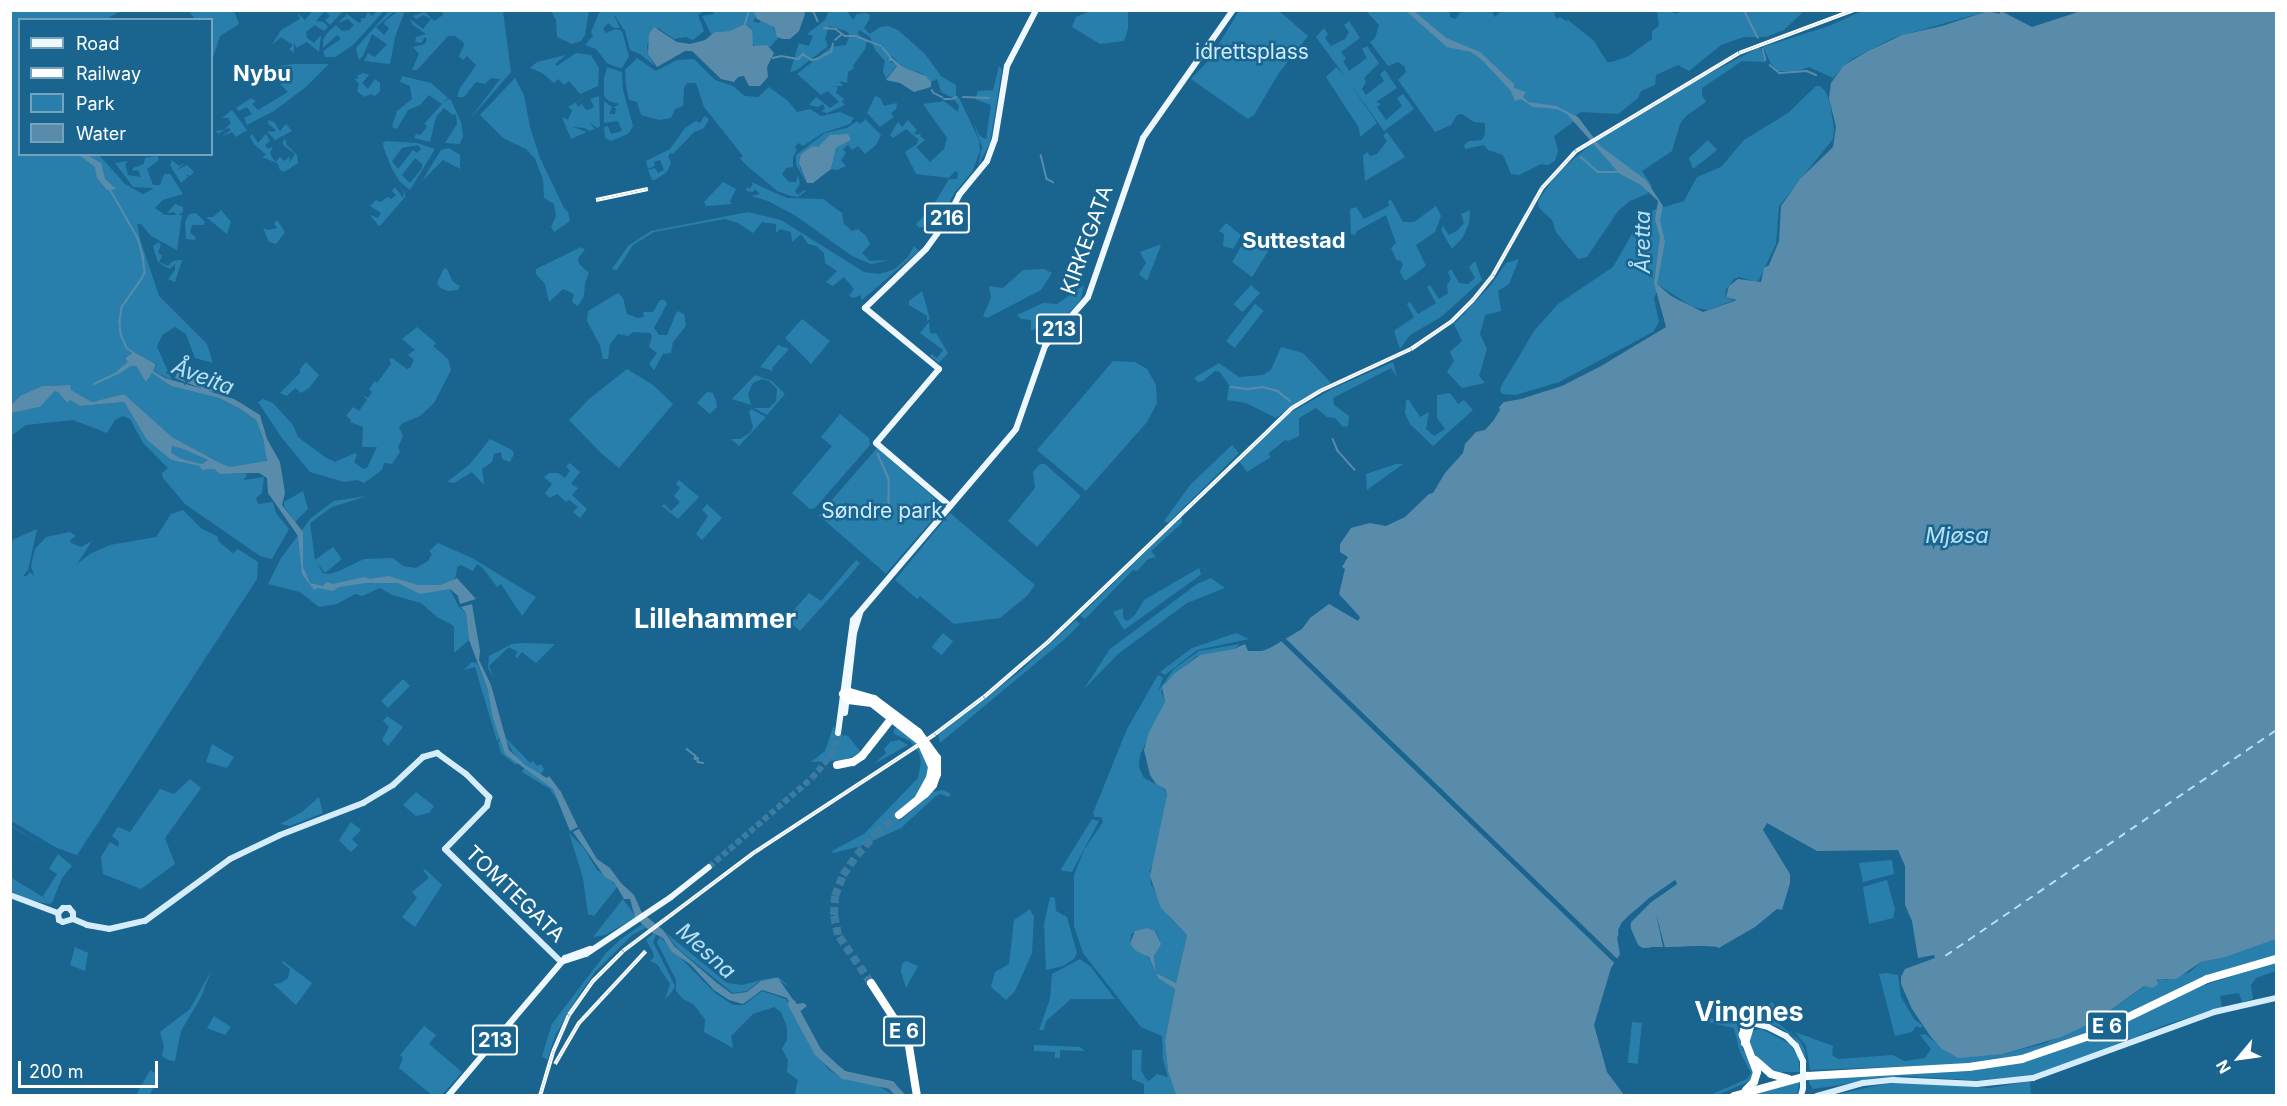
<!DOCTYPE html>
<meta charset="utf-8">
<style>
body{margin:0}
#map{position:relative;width:2287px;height:1106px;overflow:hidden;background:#196590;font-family:Inter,sans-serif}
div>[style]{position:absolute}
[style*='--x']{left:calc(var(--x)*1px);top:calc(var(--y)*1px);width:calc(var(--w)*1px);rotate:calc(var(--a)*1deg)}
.green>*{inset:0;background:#297fac;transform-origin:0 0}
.water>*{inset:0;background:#598caa}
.pier>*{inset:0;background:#196590;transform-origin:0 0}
.stream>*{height:1.5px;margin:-0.75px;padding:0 0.75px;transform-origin:0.75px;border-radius:0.75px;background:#598caa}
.river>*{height:8px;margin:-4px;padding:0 4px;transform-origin:4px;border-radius:4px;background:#598caa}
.ferry>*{height:1.5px;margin-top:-0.75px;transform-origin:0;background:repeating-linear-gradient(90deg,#b7e1f6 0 8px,transparent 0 14px)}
.primary-tunnel>*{height:6px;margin-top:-3px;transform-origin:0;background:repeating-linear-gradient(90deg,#3c7ca1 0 6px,transparent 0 9px)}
.highway-tunnel>*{height:8px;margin-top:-4px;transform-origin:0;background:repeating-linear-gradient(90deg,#3c7ca1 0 8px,transparent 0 12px)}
.secondary>*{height:6px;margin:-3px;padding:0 3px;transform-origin:3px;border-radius:3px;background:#d5ecfa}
.primary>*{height:6px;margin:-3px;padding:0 3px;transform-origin:3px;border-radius:3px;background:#eff8ff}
.highway>*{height:8px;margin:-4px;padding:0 4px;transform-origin:4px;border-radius:4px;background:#fff}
.rail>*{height:4px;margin-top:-2px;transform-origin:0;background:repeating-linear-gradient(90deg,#196590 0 4.5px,#fff 0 9px);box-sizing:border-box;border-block:2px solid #fff}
.primary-bridge>*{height:6px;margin:-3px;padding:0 3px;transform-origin:3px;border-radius:3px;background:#eff8ff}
span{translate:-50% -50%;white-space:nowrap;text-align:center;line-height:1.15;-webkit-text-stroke:5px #196590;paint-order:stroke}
.shield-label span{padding:2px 4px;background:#196590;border:2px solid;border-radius:4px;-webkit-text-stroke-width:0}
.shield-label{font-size:20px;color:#fff;font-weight:700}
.park-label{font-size:21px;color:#ceebfb}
.street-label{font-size:21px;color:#fff}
.neighbourhood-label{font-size:22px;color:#fff;font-weight:700}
.water-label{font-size:22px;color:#b7e1f6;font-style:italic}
.district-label{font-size:27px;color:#fff;font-weight:700}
.frame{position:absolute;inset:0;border:12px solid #fff;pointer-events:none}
.legend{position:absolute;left:18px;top:18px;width:195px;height:138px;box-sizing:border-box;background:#196590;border:2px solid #75a3bc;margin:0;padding:8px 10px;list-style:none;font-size:18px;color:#fff}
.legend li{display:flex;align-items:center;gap:12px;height:30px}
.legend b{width:30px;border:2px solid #75a3bc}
.north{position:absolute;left:2209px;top:1028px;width:60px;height:60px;-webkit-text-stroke:4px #196590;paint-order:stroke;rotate:241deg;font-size:16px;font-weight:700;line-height:24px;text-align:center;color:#fff}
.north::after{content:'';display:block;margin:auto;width:21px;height:27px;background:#fff;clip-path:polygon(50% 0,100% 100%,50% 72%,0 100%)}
.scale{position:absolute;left:18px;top:1061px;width:140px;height:27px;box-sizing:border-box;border:3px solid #fff;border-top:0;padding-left:8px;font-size:18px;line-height:21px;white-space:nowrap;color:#fff;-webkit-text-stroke:4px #196590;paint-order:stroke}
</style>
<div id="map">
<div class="green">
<i style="clip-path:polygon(378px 10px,384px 11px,352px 46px,335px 57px,325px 57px,323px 51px,341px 39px,337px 35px,323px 48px,323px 40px,328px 32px,336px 25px,342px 31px,349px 30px,354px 25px,348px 19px,338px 23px,347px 14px,359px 23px,362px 21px,360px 19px,365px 18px,368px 12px,372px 16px)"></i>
<i style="clip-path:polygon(1093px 10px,1128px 11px,1128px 29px,1124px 41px,1100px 44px,1072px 27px,1076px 17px)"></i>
<i style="clip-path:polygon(1681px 10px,1804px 11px,1784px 30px,1766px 37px,1744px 37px,1721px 45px,1689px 71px,1678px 65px,1656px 75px,1655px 85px,1641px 91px,1638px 98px,1618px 114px,1581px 112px,1575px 116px,1573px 122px,1554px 136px,1558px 151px,1555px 161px,1548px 165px,1541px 164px,1519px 175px,1511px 174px,1503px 155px,1488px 150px,1484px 145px,1465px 149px,1464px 145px,1469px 141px,1482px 140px,1485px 134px,1485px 123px,1474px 122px,1462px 114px,1457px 115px,1451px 125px,1435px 132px,1398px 80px,1406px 72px,1404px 66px,1398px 62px,1388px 66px,1370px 42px,1375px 38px,1379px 25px,1366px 11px,1450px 11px,1450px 17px,1455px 19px,1461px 12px,1469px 11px,1492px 11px,1495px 17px,1501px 11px,1554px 11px,1556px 19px,1560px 17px,1566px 21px,1568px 20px,1594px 41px,1607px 62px,1612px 62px,1629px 56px,1652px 39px,1652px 31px,1659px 26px,1657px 11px,1670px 11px,1676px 14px)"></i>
<i style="clip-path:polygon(10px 11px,121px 11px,106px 19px,20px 20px,20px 154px,99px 155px,125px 184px,143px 194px,154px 188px,133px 187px,115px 163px,128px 161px,125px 164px,128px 175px,141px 177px,138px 170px,132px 171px,133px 168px,144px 164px,145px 158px,157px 156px,159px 160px,147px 169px,153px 185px,160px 185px,164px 174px,170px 174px,183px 194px,163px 200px,155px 208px,165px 215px,177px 215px,174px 212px,167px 213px,175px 204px,183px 207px,183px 212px,178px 215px,182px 215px,177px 250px,151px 236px,141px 224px,137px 224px,140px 239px,159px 296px,207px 344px,213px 363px,195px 358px,186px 334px,175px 327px,162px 335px,157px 347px,172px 380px,153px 371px,157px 364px,134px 352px,125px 358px,128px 362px,119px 374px,131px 366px,136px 366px,146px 382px,152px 373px,171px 386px,219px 398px,239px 408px,256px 420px,263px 438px,267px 459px,264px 463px,230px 467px,218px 462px,172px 437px,124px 394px,92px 402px,71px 390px,69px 385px,42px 386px,20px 396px,11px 405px)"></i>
<i style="clip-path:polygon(189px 11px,234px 11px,239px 24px,220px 36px,212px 61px,212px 20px,195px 19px)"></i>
<i style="clip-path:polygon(309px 11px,343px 11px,330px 25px,325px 20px,330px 16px,325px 11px,316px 21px,324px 22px,328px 27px,324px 31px,315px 25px,306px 32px,307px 38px,314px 43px,321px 35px,319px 52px,307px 42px,296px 48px,294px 42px,294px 53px,289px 49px,293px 45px,281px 37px,272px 45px,281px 30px,300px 19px,297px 13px,305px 20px,311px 13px)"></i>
<i style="clip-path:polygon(389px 11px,395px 11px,376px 27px,384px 35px,389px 28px,384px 24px,385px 21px,398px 11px,404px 11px,404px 13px,395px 37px,390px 64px,364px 61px,368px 53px,375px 57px,387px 44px,372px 34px,363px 56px,359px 60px,356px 48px)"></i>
<i style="clip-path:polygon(442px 11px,503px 11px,511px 72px,470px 119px,500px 79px,491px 78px,485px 84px,476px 82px,464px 97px,457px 97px,460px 88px,476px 65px,467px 56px,463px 60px,459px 56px,464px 45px,463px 42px,455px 36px,448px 36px,417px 70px,412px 70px,419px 54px,413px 47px,425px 44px,427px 39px,425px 37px,421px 43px,415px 42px,416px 37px,426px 34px,413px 25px,410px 19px,423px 29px,431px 19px,423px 15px,417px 19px,413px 16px,425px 12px,434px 21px,443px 15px)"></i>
<i style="clip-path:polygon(551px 11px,589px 11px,585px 35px,581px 41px,572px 44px,557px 37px,556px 20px)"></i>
<i style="clip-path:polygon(600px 11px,704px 11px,698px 15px,704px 31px,693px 40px,686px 37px,674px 39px,658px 28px,647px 45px,648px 54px,655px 66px,640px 54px,630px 50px,625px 31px,613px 13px,620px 28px,614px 28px,608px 23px,603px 29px,606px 33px,615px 29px,622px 31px,629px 56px,622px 68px,616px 67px,607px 63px,596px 49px,585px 45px,593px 36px,591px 32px)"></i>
<i style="clip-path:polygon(713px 11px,753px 11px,756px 17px,753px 22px,759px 23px,761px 20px,771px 23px,778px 38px,770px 47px,755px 47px,752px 42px,751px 28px,746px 25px,730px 31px,715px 32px,712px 36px,702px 16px,714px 14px)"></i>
<i style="clip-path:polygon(829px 11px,847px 11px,853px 20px,857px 14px,866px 13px,870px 15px,869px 20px,864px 28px,870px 34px,880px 27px,888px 26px,898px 30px,925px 54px,941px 76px,956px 85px,956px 98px,959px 98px,979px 140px,980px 151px,972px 172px,955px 192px,948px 205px,925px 226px,919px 228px,916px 224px,931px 209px,949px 179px,957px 179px,958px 173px,955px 171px,949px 178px,916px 174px,905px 152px,917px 144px,918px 139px,906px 129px,893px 138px,890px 135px,898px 122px,902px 127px,908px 120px,917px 130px,914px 133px,917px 135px,921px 133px,920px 136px,925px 140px,916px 147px,930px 162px,944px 149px,947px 138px,923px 104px,944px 101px,958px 112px,959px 106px,953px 98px,941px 92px,937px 79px,931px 82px,923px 74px,903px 67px,892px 56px,887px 60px,897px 65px,886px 79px,883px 71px,885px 61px,875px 50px,870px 37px,859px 30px,858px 34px,867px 40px,865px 49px,853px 66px,854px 68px,848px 72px,847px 83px,839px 81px,843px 86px,834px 86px,838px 87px,836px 93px,844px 99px,842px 102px,845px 105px,827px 113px,821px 111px,825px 109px,823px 104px,818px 107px,809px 105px,816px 97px,830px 108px,839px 102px,828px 91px,821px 95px,797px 74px,831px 47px,846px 45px,850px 35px,846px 31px,829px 26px,825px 39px,828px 46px,797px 70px,790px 72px,799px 43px,809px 46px,813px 36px,807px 34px,825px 20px)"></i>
<i style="clip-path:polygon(1239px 11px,1279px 11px,1308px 36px,1279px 73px,1254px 115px,1248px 119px,1191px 79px,1209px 60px)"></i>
<i style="clip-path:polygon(1862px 11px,1988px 11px,1893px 38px,1854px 58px,1843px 66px,1833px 78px,1809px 67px,1798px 71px,1779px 71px,1771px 64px,1763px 47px,1829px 26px)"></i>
<i style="clip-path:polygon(1349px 21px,1360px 38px,1341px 52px,1346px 58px,1343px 61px,1349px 71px,1367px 58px,1362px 49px,1367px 46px,1379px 63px,1364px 78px,1366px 82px,1362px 89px,1366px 95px,1384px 81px,1380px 74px,1385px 70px,1397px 88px,1376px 102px,1381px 104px,1377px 107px,1386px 120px,1402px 106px,1397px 98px,1403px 94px,1414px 109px,1384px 131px,1347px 79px,1377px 123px,1360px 137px,1359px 128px,1326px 77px,1336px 67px,1344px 75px,1316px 37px,1324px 28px,1328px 34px,1325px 38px,1331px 46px,1345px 39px,1349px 32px,1344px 25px)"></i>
<i style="clip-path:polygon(1760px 47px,1766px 62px,1742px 61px,1702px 88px,1702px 95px,1706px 102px,1686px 116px,1680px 124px,1672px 151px,1642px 171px,1652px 186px,1647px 194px,1630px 201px,1618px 211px,1587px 257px,1578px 259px,1556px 232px,1552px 220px,1539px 208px,1538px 201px,1557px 173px,1595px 141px,1672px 93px)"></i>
<i style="clip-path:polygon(576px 53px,591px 55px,599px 68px,598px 86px,580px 94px,569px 81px,564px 85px,558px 79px,554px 83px,542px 73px,530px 68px,537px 62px,566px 55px,555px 64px,557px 66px)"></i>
<i style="clip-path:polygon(637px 58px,656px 71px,677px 60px,694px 59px,715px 80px,733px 86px,745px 96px,758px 97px,769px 87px,788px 101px,797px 112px,810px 109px,821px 116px,840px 112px,854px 118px,850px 124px,823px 133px,803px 146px,798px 143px,795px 147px,797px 150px,793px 157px,793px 167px,786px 168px,782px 174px,789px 182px,796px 182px,798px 175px,800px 184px,795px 191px,798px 195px,804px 190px,806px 191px,798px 197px,791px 196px,777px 191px,746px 165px,740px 158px,743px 156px,704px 107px,696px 83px,687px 83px,684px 88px,683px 106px,675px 109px,671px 118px,659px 120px,641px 115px,637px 102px,629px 100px,626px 86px,625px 70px)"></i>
<i style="clip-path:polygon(293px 64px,329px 64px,306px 87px,274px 111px,247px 125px,244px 118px,252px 114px,247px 107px,239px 111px,236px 108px,251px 98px,256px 101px,252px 104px,258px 110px,288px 92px,280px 84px,293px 79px,293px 71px,286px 70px,279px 75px,277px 72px,271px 75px,270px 72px,274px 67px)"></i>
<i style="clip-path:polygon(999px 66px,1002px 70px,990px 143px,978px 166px,982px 147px,974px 124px,980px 136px,986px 139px,991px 105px,975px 99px,978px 91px,993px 90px)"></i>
<i style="clip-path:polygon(607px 67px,622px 72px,623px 90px,633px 126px,628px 134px,611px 141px,605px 138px,604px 127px,608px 126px,611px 134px,622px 131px,618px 121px,604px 123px,604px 101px,612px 107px,609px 114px,615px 114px,616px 108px,613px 108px,619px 104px,609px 101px,604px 96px,604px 78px)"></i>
<i style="clip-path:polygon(363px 73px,369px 75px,362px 83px,368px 89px,375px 79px,380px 83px,380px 91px,375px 96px,371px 94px,364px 97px,357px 91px,359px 84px,354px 78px,359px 79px,357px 76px)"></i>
<i style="clip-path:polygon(402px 76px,431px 83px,448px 98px,442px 103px,449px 99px,451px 100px,461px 122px,463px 136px,460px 144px,445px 143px,457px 124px,456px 114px,453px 115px,444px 108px,436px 117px,430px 142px,414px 138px,416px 134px,420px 135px,424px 131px,427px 126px,424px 124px,442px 104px,429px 95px,420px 105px,408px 110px,397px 129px,392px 127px,397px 111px,412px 99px,410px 86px,400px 82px)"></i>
<i style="clip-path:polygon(515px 78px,524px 95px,530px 127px,540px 158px,564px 208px,568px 212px,570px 221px,554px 232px,551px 227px,556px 216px,554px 204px,544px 198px,543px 179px,535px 159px,526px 149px,503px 138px,480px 115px)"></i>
<i style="clip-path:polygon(1816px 86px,1820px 86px,1826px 92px,1830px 103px,1834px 129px,1833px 139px,1779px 206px,1776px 244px,1759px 280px,1756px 282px,1739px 277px,1734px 279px,1726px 290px,1725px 297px,1734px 300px,1708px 310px,1693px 307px,1660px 286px,1654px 298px,1659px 322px,1653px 332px,1559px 382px,1516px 395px,1502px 394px,1500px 390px,1503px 383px,1534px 331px,1558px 304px,1613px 267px,1644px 213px,1684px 201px,1697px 177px,1721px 167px,1744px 140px,1788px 113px)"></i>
<i style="clip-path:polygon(591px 94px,576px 103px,578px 107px,582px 104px,586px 110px,591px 109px,594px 106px,590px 99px,599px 96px,600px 126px,597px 128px,589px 122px,595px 129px,589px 131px,585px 128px,573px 127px,587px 132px,571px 139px,562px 117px,568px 120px,572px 110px,568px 107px)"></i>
<i style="clip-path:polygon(875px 96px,880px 98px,884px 106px,897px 103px,896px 109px,891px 113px,894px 117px,880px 127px,867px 113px)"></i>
<i style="clip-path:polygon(232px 110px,247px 130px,236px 137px,232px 132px,221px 137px,231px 130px,228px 128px,218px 134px,216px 131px,224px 130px,231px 123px,228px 118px,222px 118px)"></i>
<i style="clip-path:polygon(704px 116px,709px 119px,704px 128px,694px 132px,673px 154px,671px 153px,668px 156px,671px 163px,667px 172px,655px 180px,652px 180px,648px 170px,655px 168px,658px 173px,664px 170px,660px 160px,654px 162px,655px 166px,648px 169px,646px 161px,670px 149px,685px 128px,696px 121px,700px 123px)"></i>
<i style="clip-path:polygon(862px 116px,881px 135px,876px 145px,865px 154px,858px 146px,852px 150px,848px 145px,843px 149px,846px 153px,841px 160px,846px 166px,837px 170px,831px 169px,836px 148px,851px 140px,839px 134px,816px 148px,812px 146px,801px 154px,800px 168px,807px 183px,796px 165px,796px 155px,825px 133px,847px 128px,857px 121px,860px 124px,865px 120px)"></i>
<i style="clip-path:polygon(268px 120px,274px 122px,280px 131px,286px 124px,292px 131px,275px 140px,267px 131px,273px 132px,276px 130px,268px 124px)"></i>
<i style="clip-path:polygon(1387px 132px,1405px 157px,1365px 181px,1363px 156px,1367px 152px,1370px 156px,1377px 154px,1387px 141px,1383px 136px)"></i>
<i style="clip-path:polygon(252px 134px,258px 143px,266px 134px,270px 141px,265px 145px,268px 149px,273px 146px,270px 153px,273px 159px,276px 162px,280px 157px,284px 161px,290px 156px,289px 163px,295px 154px,283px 145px,283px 141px,286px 139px,286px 144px,297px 155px,298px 163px,284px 172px,280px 170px,277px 163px,262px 157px,266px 155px,254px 144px,250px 137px)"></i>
<i style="clip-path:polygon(1708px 140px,1717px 150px,1693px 169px,1689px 158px)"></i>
<i style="clip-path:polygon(evenodd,386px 141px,417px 143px,435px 149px,410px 190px,400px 182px,392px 169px,384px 149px,383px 143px,386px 141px,418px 145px,421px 149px,417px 153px,413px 150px,398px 169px,392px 161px,402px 148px,418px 145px,386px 141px,415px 158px,422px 164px,422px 168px,410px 183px,402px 175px,415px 158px)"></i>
<i style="clip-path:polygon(449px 148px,460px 155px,460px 169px,443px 160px,422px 181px,441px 150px)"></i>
<i style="clip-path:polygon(172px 160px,179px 166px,185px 163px,177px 170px,187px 165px,194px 172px,190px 176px,186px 174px,188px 177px,181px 183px,170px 165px)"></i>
<i style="clip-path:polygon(723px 182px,736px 189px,730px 201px,732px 204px,706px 206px,704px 202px)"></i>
<i style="clip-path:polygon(751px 182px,787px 198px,823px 199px,842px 213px,844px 224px,852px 231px,858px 229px,866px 236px,870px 244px,862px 253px,870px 261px,890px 260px,871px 264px,852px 256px,796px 216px,768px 201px,751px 196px,760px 194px,755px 189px,753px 192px,746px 191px,747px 187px,749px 189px,753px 185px)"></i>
<i style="clip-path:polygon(398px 183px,405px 193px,405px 197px,380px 226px,378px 225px,370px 215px,378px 218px,381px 213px,370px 206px,376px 200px,380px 202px,388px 197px,391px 199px,396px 195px,392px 191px,395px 187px,403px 198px,404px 193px)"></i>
<i style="clip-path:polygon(1391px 200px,1403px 222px,1414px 222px,1436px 206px,1441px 216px,1435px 232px,1416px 245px,1426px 266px,1405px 281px,1400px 272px,1403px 264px,1400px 260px,1397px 261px,1391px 248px,1396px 243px,1386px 215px,1357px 231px,1355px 235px,1351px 234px,1350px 209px,1356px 207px,1364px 219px,1389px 206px,1388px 201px)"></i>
<i style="clip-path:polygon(221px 210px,231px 222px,227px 234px,206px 217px,213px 217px)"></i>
<i style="clip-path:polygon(1470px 210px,1469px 223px,1463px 237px,1452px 249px,1441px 230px,1443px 226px,1449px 235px,1458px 230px,1464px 223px,1461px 214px)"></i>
<i style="clip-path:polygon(748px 212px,781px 220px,864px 272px,880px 274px,895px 269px,908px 257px,914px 246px,919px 251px,862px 300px,860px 295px,854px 298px,849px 296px,854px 289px,844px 277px,833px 286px,826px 282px,837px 271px,825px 263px,824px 253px,816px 246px,808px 244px,801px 234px,792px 242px,791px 232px,780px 229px,776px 233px,776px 224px,762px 222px,753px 233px,738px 223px,725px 219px,654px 232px,633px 245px,617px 270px,612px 269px,628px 246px,651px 231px)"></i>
<i style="clip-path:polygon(196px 213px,205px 222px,203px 225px,192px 225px,190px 232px,196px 238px,194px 240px,186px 239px,185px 222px,189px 214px)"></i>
<i style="clip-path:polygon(277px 220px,285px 232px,276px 244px,269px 242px,263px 228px,268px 230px,277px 228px,274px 224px)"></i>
<i style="clip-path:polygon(1226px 223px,1241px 235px,1233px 249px,1223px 246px,1224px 234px,1219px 231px)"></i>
<i style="clip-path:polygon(1251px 230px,1270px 248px,1252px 277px,1232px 262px)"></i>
<i style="clip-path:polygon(159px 242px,161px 245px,158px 252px,162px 256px,159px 262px,168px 266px,173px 261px,182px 260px,175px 282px,168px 279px,175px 270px,175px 264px,170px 269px,159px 263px,157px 260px,153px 246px)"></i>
<i style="clip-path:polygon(1159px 245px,1161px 245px,1147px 281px,1139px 274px,1146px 263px,1140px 252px)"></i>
<i style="clip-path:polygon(581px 247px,585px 250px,578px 258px,579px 264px,589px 273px,585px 283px,584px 296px,578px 306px,572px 302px,574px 294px,563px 289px,549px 302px,545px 284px,536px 274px,536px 269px)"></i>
<i style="clip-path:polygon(1519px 259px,1509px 284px,1498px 291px,1501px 311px,1485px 315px,1480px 334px,1487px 349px,1479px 376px,1485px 383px,1462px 388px,1447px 372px,1454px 361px,1450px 352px,1462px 341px,1454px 324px,1491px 285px,1506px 263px)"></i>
<i style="clip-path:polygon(1475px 261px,1482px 280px,1441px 317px,1410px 335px,1400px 349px,1394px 331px,1414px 317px,1407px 304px,1410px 302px,1418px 314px,1436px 303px,1427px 287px,1430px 285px,1439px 299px,1448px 293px,1447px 285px,1451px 279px,1448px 272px,1451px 269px,1459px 283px,1468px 284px,1475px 278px,1469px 267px)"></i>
<i style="clip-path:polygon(444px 268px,447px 269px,453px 282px,460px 286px,458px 290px,448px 291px,440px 288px,437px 283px)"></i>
<i style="clip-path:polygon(1044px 269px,1052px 273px,1041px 290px,987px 318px,983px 316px,991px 298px,989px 286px,1003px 288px,1023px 270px)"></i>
<i style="clip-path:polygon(1084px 285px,1081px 299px,1073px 309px,1055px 326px,1051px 322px,1049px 325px,1051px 327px,1031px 330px,1031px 320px,1021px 319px,1017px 315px,1043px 303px,1057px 304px)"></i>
<i style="left:1251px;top:285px;width:12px;height:26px;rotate:42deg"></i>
<i style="clip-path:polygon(922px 291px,930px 319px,927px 321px,927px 316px,909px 305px,909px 301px)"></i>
<i style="clip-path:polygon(618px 293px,623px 298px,627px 314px,638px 318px,644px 317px,643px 312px,653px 312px,660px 300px,665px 300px,667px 304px,654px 328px,659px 335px,667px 335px,677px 311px,684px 314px,686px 326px,673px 342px,671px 353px,663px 354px,654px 370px,649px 364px,657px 353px,649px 347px,652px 336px,650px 333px,633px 332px,628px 336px,618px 334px,610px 344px,608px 359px,603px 359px,600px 345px,587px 321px,588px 311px)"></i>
<i style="left:1255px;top:304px;width:11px;height:47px;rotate:38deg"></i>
<i style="clip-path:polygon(802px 319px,830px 341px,811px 364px,785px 338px)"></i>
<i style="clip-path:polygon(929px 322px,930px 332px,932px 334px,936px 333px,948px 353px,939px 363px,930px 356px,932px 354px,937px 358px,943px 350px,920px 333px)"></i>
<i style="clip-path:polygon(417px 327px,436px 343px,433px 346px,448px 359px,451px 370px,434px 403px,420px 416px,403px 423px,399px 427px,403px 436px,398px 447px,400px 452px,392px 464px,384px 463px,382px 470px,364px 483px,358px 480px,344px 482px,310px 472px,282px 438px,258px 402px,263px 399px,273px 403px,293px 425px,298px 437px,325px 457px,335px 462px,355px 453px,357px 455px,354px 462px,363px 469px,367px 468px,377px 447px,362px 447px,363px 427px,350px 422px,351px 420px,346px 416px,353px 407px,359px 411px,367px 400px,363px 395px,368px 398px,372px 392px,369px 389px,375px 381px,377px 383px,391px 364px,389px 359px,392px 358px,407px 369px,410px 368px,414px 360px,408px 355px,415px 350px,402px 339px)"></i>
<i style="clip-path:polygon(778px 345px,789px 349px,772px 368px,773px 371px,760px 367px)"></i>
<i style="clip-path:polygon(1281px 347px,1303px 353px,1331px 383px,1302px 399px,1276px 418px,1246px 403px,1227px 400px,1229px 385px,1220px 372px,1215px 371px,1203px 381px,1198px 382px,1194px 378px,1219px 363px,1239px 377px,1263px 375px,1271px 370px)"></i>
<i style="clip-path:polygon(1113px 361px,1135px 362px,1147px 369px,1156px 385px,1157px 403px,1147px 422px,1086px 491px,1037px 450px)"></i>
<i style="clip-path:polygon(306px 362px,319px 375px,309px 388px,301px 393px,295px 388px,287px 396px,280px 393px,300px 373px,300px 369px)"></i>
<i style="clip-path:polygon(1393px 362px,1397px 377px,1391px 368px,1333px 398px,1334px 405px,1349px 416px,1348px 426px,1343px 427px,1335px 418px,1327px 417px,1316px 408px,1299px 418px,1299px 436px,1288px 441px,1285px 440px,1268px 454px,1271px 457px,1247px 472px,1239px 461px,1288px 414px,1334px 388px)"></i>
<i style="clip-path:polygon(627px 369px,653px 385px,673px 404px,619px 468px,602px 454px,569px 420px,589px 399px)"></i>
<i style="clip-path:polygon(755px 375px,772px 381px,785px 394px,767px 415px,754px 408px,769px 408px,776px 401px,777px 389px,769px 381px,762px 379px,753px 383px,748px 394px,751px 405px,732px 399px)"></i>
<i style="clip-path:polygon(55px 391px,58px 391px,66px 403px,69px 399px,81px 406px,124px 402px,147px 440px,171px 460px,199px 466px,202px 470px,214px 469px,221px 474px,245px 474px,247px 476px,243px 480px,264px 477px,262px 493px,256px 498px,258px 504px,273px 502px,276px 513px,289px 529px,272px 559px,260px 556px,185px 504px,163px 478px,162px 473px,168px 468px,143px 443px,130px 419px,123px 416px,115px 420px,107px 433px,73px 420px,26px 425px,11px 436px,11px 413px,40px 407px)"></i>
<i style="clip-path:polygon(707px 392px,713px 393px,716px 401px,717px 407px,710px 414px,697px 403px)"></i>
<i style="clip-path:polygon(1450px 393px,1458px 404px,1464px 400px,1473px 410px,1433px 446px,1410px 424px,1405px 413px,1406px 400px,1409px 400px,1420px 417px,1429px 412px,1426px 429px,1434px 436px,1445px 429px,1437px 418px,1437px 395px)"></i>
<i style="clip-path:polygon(751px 409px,766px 417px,739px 446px,731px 439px,740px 439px,751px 432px,753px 427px,749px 412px)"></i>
<i style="clip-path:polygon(840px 414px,869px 438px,870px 445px,815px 508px,810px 509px,792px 493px,832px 446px,821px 437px)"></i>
<i style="clip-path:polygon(490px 439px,512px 450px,514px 454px,510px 462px,502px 459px,501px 452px,494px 454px,492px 462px,482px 469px,484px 485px,472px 472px,454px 483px,447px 482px,470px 464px)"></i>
<i style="clip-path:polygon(1232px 445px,1239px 453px,1168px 523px,1164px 521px,1191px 484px)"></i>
<i style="clip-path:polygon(172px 446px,183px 449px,208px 460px,202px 464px,182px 459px,170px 453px)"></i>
<i style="left:877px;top:448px;width:89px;height:89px;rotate:41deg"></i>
<i style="clip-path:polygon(570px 463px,580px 472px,571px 484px,578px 488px,572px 495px,587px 509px,580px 518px,573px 512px,578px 507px,569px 500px,566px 502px,557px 494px,550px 498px,545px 493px,552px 484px,544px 477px,549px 473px,558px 473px,565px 478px,570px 471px,566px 466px)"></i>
<i style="clip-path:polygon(1040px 464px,1045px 464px,1081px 496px,1037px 547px,1008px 521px,1035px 488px,1033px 472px)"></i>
<i style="clip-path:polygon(1396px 464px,1403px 464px,1367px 490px,1366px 474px)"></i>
<i style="clip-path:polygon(679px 480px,699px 497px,678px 519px,662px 506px,664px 504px,671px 511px,680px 502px,674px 496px,680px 488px,676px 484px)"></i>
<i style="clip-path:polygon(303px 491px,308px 509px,295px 522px,284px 506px,284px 502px)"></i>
<i style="clip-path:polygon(367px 496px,332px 507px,310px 523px,315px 560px,333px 547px,342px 559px,325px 573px,316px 561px,323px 573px,329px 574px,339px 571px,364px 559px,393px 558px,403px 566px,416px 568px,428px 561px,432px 554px,429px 551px,438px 543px,472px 558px,536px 597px,522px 616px,501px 584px,497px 587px,482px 567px,477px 564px,473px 571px,461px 565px,457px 567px,456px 576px,448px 586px,459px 607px,466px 613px,469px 640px,454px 653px,454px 626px,437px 617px,421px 603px,392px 595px,380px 588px,362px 596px,355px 594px,337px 604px,319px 607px,300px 592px,268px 584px,281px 558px,311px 518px,334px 501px)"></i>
<i style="clip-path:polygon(707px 504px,722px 518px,702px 540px,696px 534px,708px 516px,702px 510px)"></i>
<i style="clip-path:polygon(183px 510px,202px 529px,217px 536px,219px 542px,233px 553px,238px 549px,258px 562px,257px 579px,77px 855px,57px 848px,13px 822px,11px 825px,48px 849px,11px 826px,11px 544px,14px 539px,37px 529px,28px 570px,23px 576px,27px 576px,30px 572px,34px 576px,31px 566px,35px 549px,46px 537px,70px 532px,76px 536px,70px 540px,71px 543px,81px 547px,92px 541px,77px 564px,90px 554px,110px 545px,156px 537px,171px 514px)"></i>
<i style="clip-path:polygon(950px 513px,1035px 585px,1027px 596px,1000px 618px,954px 624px,920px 596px,917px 599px,895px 580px)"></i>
<i style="clip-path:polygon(1182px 516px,1182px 523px,1151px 551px,1156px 557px,1148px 559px,1137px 571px,1133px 570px,1085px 619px,1080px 616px)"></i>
<i style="clip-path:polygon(856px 560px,860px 563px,852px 573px,800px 631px,789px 621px,787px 618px,809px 593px,821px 601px)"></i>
<i style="clip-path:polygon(1199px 568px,1201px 574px,1199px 576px,1124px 630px,1113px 612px,1123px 608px,1123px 618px,1127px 621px,1135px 615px,1144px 600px)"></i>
<i style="clip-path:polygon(1211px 578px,1225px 588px,1187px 603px,1118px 654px,1084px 689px,1110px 649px,1197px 584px)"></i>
<i style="clip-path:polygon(1076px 620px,1080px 624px,1065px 639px,940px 743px,938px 734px,1019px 672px)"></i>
<i style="left:943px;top:633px;width:13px;height:18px;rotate:39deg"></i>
<i style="clip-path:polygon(1236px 633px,1249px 639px,1197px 650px,1165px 675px,1160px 672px,1192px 648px)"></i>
<i style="clip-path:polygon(512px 644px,523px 643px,555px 644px,536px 663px,522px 652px,517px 658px,515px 656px,518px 652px,509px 647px,489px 666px,494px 678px,488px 668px,489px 656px)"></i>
<i style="clip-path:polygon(1240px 644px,1234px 649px,1197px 656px,1166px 682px,1161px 691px,1165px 702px,1140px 755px,1139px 767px,1144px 778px,1163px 788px,1167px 795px,1154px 862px,1150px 871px,1151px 884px,1169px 917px,1187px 935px,1176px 983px,1156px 973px,1154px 955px,1160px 941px,1156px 931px,1132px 933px,1131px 937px,1130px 944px,1149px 958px,1158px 978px,1175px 989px,1165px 1041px,1168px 1071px,1176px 1095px,1144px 1095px,1144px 1084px,1132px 1079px,1132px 1050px,1142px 1050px,1141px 1070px,1146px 1079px,1149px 1081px,1157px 1074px,1168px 1077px,1163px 1060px,1162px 1036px,1141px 1027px,1083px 953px,1074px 926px,1074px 875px,1084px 850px,1103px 822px,1101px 817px,1095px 817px,1093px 813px,1127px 729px,1158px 675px,1163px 678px,1158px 691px,1174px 669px,1199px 651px)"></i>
<i style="clip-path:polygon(472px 662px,477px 663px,488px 690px,500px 738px,497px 741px,475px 667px,464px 670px)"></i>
<i style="left:403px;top:679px;width:10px;height:31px;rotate:45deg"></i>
<i style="clip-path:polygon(498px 712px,505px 737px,530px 763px,533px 761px,537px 766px,541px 764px,544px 769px,539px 777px,553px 789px,558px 801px,550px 789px,522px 772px,524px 768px,518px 763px,516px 765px,501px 753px,498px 743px,501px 738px,508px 751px,520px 762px,512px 751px,508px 743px,503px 734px)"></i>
<i style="clip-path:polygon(387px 716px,403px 727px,388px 746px,382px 740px,389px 727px,383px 721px)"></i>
<i style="clip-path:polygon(834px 725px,837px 739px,841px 739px,844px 735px,848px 736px,861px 752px,846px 760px,811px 762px,825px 751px)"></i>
<i style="clip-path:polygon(899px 727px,919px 742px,930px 771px,919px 792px,895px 819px,900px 821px,932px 792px,943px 790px,951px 794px,949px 797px,940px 794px,936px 796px,901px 828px,861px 846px,833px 853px,832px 851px,864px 834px,918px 778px,921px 762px,919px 753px,910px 741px,894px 734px,894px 729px)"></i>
<i style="clip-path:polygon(899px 740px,908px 745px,874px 764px,886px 753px,884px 749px,890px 742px)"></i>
<i style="clip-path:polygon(212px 744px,234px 757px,227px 768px,206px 762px)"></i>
<i style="clip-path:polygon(190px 779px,201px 788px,165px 838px,175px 864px,141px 889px,103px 874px,101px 857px,110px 842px,118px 847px,119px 842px,112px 836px,118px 827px,130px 832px,160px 789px,174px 794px)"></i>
<i style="clip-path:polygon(416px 792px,434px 806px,429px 813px,416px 816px,403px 805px)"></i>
<i style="clip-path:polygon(319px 797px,323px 813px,290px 826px,280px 824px,302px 812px)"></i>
<i style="clip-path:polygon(1092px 819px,1099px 821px,1098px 823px,1072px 872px,1063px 871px,1061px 869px)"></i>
<i style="clip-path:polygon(351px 822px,361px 830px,352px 839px,358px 845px,351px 852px,339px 840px)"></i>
<i style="clip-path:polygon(569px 833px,583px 847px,597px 870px,613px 881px,617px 887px,594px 916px,588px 914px,583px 878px)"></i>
<i style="clip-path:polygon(58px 854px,72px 866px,62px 878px,52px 903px,48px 904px,43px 896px,57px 874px,49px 869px)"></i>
<i style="clip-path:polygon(1892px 860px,1894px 874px,1863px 882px,1859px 863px)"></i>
<i style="clip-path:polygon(425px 869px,442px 885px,415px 927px,402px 917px,417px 898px,412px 892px,429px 878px,423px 870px)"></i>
<i style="clip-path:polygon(10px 877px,43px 897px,48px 904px,26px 899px,13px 892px,11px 890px)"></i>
<i style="clip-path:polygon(1887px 880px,1895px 909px,1893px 918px,1869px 924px,1863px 887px)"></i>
<i style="clip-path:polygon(1050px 897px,1055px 898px,1056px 911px,1067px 917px,1077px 953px,1074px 959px,1063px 966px,1046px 970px,1044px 924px)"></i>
<i style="clip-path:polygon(623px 899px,636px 917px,605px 935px,593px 937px)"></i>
<i style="clip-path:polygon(1030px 909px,1034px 917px,1032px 953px,1015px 991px,1006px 1000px,991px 987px,995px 972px,1009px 964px,1014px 920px)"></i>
<i style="clip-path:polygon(644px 923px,649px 926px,632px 935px,595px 972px,579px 995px,555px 1036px,547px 1060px,542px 1056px,552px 1024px,561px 1012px,606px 953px,621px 939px)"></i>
<i style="clip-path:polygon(665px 932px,727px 983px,742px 985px,761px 980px,778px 977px,791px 988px,777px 979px,760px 981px,747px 991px,733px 993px,678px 949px)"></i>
<i style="clip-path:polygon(654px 933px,656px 935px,653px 942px,675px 986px,672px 992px,665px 999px,670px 984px,657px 964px,650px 961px,654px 957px,653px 952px,646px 940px)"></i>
<i style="clip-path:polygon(660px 937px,715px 993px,733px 1005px,744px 1005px,762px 991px,786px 999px,814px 1051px,829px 1070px,843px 1078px,877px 1085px,893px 1095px,799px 1095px,795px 1093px,798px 1080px,787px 1072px,788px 1060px,782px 1049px,787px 1040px,787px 1027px,781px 1012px,774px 1007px,753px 1014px,731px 1036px,733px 1048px,704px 1032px,705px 1019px,693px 1004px,683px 999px,676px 991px,676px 980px,657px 942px)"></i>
<i style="clip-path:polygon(2276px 939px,2276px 955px,2204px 976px,2077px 1037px,2019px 1056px,1968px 1064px,1810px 1070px,1806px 1046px,1795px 1032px,1833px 1046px,1832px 1055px,1838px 1059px,1893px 1055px,1904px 1061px,1925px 1058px,1931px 1049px,1920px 1035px,1925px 1034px,1950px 1054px,2003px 1054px,2043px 1044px,2094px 1022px,2145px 986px,2153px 988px,2158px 982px,2157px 979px,2162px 976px,2165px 980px,2170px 979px,2190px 972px,2201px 962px,2226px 957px)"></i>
<i style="clip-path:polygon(75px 947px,88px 953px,85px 971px,70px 965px)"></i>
<i style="clip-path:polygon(1080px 959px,1091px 967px,1115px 999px,1071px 999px,1046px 1021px,1044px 1030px,1039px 1030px,1050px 999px,1052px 974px)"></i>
<i style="clip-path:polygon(283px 961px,312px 983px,296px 1005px,273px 984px,281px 983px,288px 978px,290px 969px,282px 963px)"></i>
<i style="clip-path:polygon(906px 961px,918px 966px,906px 988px,901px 972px,902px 964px)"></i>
<i style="clip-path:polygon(2276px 962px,2276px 971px,2256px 978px,2251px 985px,2253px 999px,2242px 1002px,2239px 993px,2220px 996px,2222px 1007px,2165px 1025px,2054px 1070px,2029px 1076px,1986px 1081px,1901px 1076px,1813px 1089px,1809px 1083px,1809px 1079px,1971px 1071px,2025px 1061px,2090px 1039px,2199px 987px)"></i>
<i style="clip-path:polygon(211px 971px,201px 997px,181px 1031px,175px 1061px,168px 1060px,162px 1056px,164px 1046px,160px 1032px,190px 1009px)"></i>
<i style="clip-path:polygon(1886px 973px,1898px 975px,1901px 997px,1914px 1019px,1923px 1026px,1921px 1028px,1916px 1026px,1912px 1032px,1895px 1036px,1879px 974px)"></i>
<i style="clip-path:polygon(1773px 1002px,1778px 1023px,1800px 1041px,1805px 1050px,1806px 1058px,1793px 1036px,1779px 1027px,1756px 1019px,1758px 1010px)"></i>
<i style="clip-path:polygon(214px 1016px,231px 1027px,225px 1035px,207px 1028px)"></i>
<i style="clip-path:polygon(1704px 1017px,1737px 1024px,1742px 1048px,1753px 1066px,1753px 1077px,1748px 1082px,1717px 1095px,1710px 1095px,1747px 1079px,1751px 1073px,1740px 1052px,1734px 1028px,1703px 1021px)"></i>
<i style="left:1632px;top:1022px;width:10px;height:41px;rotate:6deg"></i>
<i style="clip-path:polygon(424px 1026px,436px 1035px,429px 1044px,462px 1072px,442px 1095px,432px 1095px,399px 1068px,403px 1058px,400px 1055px)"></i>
<i style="clip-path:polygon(1761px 1029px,1790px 1044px,1798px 1057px,1800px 1072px,1775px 1072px,1757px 1059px,1749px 1042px,1750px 1036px,1753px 1031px)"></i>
<i style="clip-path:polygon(1034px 1045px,1080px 1047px,1085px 1051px,1060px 1050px,1060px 1058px,1055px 1058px,1055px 1052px,1034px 1051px)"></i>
<i style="clip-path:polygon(150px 1070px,159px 1075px,150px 1095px,136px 1095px)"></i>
<i style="clip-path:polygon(1800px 1081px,1797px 1095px,1750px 1096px,1794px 1082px)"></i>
<i style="clip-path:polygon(2030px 1081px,2031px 1096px,1830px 1096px,1884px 1084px,1905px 1082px,1990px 1088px)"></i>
</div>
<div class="water">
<i style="clip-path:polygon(753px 11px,804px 11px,805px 14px,799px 31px,790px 39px,783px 39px,777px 37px,774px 27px,757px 19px)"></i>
<i style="clip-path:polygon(1406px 11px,1414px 11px,1446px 38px,1480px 52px,1514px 84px,1514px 88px,1526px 92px,1523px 97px,1528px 102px,1556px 106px,1578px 117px,1600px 146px,1646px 180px,1663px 206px,1660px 220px,1665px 242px,1657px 284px,1671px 296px,1703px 312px,1737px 300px,1726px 297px,1729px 286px,1738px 279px,1761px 282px,1764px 268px,1769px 265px,1779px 241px,1781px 206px,1800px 179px,1833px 147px,1836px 127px,1829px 98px,1831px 83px,1843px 66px,1868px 51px,1902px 35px,1942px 26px,1988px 11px,1999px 14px,2001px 11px,2032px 27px,2081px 11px,2276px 11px,2276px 939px,2226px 957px,2201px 962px,2176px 979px,2157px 979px,2158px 984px,2153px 988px,2144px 986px,2094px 1022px,2061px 1037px,2003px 1054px,1958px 1058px,1942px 1049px,1931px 1037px,1912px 1009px,1901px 984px,1901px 977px,1905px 969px,1935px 958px,1934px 955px,1918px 958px,1912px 921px,1905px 905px,1905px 866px,1898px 850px,1817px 851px,1767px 823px,1763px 830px,1790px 874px,1790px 883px,1782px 910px,1777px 909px,1755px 927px,1717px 949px,1718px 947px,1700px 946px,1643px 948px,1638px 945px,1629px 924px,1651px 902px,1677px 884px,1675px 880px,1628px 916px,1617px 938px,1620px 954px,1611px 968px,1594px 1025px,1607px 1072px,1624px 1095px,1176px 1095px,1168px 1071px,1165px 1041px,1175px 989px,1158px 978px,1149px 957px,1136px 951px,1130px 944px,1135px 931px,1147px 928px,1155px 931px,1161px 944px,1154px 956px,1156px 973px,1176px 983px,1187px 935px,1161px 908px,1150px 876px,1167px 795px,1165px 789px,1156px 784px,1150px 775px,1144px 750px,1149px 732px,1165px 702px,1162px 687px,1174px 674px,1200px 655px,1234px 649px,1245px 644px,1248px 651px,1262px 651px,1270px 648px,1302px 629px,1310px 618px,1329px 604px,1358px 621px,1360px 617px,1339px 594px,1345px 569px,1342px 567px,1348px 557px,1340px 552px,1340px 544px,1351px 528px,1370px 523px,1386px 526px,1405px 517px,1429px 494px,1433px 493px,1445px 473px,1463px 453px,1465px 444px,1476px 432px,1485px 430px,1493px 421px,1500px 410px,1499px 407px,1504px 402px,1521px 399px,1562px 386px,1601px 366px,1666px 327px,1654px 283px,1660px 237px,1655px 220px,1658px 201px,1641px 185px,1620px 174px,1567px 114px,1557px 109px,1533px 107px,1521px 99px,1515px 101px,1511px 91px,1482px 60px,1471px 52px,1447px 47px)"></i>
<i style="clip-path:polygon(745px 24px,752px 30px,753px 46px,767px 45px,774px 53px,767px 67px,768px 77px,760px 86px,749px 86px,744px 76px,738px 77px,734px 82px,721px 79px,692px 51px,685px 51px,657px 67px,648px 54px,649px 34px,654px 27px,677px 42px,690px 44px,705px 40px,715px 32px,730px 31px)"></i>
<i style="clip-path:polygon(890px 56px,903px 67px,926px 76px,931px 82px,931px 87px,914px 92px,900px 83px,886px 80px,897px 66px,892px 61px,888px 61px)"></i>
<i style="clip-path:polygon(848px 134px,851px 140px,836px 148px,831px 169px,813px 183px,807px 183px,799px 163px,801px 154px,812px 146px,818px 147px,830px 135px)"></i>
<i style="clip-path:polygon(79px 155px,87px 155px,101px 163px,105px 179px,116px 189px,107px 190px,97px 178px,95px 167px)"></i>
<i style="clip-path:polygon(evenodd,134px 352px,156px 364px,153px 371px,165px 378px,203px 389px,175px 378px,181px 364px,229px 382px,229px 394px,208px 391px,234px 399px,260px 415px,267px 439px,280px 462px,285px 493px,282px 505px,303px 532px,303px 567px,310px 583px,323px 586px,327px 582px,333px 584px,364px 577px,370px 579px,389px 576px,418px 585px,441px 585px,457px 578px,476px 599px,460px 604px,458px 596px,450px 589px,420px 594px,398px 583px,365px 583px,339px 587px,333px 591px,318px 588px,314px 590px,302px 574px,298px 536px,268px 493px,267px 478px,259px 473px,220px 474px,214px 469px,202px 470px,199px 466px,171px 460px,147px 440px,124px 402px,80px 406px,70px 400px,67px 403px,58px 392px,55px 391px,40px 407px,11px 413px,11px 405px,20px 396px,42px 386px,70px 385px,71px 390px,92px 402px,124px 394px,172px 437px,218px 462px,230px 467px,267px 461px,263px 438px,256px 420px,239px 408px,219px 398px,171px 386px,152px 373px,146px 382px,136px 366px,131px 366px,119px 374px,116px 372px,128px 362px,125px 358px,134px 352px,172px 446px,183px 449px,208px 460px,202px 464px,182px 459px,171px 453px,172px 446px)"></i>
<i style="clip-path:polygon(472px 604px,480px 651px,479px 660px,491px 685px,509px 750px,525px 765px,547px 778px,549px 776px,561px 792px,578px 827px,570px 831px,553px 789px,505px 754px,493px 718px,488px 690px,469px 640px,466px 613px,461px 607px)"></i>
<i style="clip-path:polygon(579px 829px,597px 859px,610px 868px,621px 883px,634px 895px,642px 913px,663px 930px,675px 947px,717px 983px,732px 994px,747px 992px,761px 981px,778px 978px,796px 1004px,804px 1003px,807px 1006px,795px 1015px,787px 998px,772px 993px,762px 990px,743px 1004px,729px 1000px,714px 990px,690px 964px,672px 952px,663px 938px,651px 932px,635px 917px,630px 899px,624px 899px,614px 882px,605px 877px,573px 832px)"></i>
</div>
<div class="pier">
<i style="left:1283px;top:636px;width:467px;height:5px;rotate:44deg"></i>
<i style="clip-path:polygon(1675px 880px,1677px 884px,1651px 902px,1631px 922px,1630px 932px,1635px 939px,1632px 941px,1627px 932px,1626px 924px,1630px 918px,1621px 931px,1623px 946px,1619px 943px,1618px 930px,1622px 922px,1649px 898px)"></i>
<i style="clip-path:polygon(1656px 913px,1665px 948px,1700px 946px,1718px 947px,1717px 950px,1650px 950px,1650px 947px,1663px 947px)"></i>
</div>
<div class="stream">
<i style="--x:813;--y:10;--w:12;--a:66"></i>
<i style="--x:1744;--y:10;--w:31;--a:63"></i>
<i style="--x:745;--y:24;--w:15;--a:-74"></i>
<i style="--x:824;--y:28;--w:12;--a:5"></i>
<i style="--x:836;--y:29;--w:11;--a:38"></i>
<i style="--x:845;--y:36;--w:11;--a:0"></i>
<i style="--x:858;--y:37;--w:25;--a:21"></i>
<i style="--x:835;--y:40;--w:8;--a:-40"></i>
<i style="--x:883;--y:48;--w:11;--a:49"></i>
<i style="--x:1763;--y:49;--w:11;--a:75"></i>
<i style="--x:773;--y:58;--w:8;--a:-14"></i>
<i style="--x:781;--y:56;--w:17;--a:10"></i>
<i style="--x:798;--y:59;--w:7;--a:-45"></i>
<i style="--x:803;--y:54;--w:11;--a:34"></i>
<i style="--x:812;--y:60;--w:5;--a:-11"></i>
<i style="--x:817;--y:59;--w:16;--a:-27"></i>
<i style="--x:831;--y:52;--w:8;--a:-76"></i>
<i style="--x:1770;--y:65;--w:13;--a:39"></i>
<i style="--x:1780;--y:73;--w:27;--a:-4"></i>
<i style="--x:1807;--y:71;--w:10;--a:24"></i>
<i style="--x:932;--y:90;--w:4;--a:56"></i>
<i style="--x:936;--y:94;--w:7;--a:27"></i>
<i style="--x:963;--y:97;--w:26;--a:2"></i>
<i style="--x:944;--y:99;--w:7;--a:0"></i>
<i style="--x:953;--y:99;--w:4;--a:-27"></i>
<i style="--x:1041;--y:155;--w:25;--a:76"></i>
<i style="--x:1047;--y:179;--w:7;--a:27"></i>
<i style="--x:1581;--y:157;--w:23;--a:41"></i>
<i style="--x:1598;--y:172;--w:20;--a:0"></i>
<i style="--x:110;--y:189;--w:56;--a:60.3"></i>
<i style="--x:138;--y:238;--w:19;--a:74"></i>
<i style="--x:143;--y:256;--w:17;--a:83"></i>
<i style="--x:145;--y:273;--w:7;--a:117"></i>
<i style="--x:142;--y:279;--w:35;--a:125"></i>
<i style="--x:122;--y:308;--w:13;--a:99"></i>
<i style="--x:120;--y:321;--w:13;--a:86"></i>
<i style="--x:121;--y:334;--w:15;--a:67"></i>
<i style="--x:127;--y:348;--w:9;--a:36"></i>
<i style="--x:94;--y:384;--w:26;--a:-25"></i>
<i style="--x:1231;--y:387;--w:16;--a:7"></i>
<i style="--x:1247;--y:389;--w:16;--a:-7"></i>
<i style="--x:1263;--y:387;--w:16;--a:15"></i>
<i style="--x:1278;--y:391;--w:16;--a:40"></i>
<i style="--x:1333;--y:439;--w:13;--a:67"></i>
<i style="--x:1338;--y:451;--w:25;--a:48"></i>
<i style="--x:878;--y:454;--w:27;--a:66"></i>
<i style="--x:889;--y:479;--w:28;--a:90"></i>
<i style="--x:687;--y:749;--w:11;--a:38"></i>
<i style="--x:696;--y:756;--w:3;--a:108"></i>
<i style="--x:695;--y:759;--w:3;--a:-18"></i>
<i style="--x:698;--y:758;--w:4;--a:90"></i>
<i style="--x:698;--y:762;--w:5;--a:11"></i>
</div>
<div class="river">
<i style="--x:792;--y:1004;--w:55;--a:61.6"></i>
<i style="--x:818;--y:1052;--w:22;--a:43"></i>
<i style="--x:834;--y:1067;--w:13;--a:39"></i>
<i style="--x:844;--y:1075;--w:48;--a:12"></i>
<i style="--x:891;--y:1085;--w:15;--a:48"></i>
</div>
<div class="ferry">
<i style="--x:1945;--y:956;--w:401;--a:-34.3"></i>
</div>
<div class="primary-tunnel">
<i style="--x:709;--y:867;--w:136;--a:-40.8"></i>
<i style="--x:812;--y:778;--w:30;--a:-50"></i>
<i style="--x:831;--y:755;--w:23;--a:-67"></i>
</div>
<div class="highway-tunnel">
<i style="--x:871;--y:983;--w:58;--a:-124.5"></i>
<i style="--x:838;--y:935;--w:20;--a:-101"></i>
<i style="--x:834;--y:915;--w:19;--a:-87"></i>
<i style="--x:835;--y:896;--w:22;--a:-69"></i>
<i style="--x:843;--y:875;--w:24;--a:-55"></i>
<i style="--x:857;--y:855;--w:28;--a:-48"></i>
<i style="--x:876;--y:834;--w:30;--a:-40"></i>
</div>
<div class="secondary">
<i style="--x:10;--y:895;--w:51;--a:20.6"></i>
<i style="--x:58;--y:913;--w:7;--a:-45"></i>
<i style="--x:63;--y:908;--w:6;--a:0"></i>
<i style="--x:69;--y:908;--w:6;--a:51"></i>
<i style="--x:73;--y:913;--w:6;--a:90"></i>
<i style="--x:58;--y:913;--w:7;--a:82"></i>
<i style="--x:59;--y:920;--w:4;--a:27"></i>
<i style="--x:63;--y:922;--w:10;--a:-17"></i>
<i style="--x:73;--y:919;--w:15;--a:23"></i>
<i style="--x:87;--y:925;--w:22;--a:10"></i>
<i style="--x:109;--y:929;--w:37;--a:-13"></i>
<i style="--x:145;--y:921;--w:105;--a:-36.1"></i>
<i style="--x:230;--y:859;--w:55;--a:-25.6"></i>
<i style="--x:280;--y:835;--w:89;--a:-21.1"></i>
<i style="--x:363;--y:803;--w:35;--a:-31"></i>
<i style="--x:393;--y:785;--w:41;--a:-43"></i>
<i style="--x:423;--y:757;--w:15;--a:-16"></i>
<i style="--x:437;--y:753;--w:36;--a:36"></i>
<i style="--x:466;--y:774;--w:33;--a:45"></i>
<i style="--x:489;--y:797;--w:9;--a:103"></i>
<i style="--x:487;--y:806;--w:60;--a:134.3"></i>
<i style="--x:445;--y:849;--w:162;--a:44.2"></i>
<i style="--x:1817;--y:1096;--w:48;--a:-15.8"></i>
<i style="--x:1863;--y:1083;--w:30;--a:-6"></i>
<i style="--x:1893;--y:1080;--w:84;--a:2.7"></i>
<i style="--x:1977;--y:1084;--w:56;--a:-6.1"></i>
<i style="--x:2033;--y:1078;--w:193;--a:-20"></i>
<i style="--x:2214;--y:1012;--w:64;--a:-12.7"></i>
</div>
<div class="primary">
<i style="--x:950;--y:506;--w:97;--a:-139.6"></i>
<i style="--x:876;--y:443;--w:97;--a:-49.6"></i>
<i style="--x:939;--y:369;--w:96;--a:-140.5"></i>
<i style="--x:865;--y:308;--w:85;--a:-44"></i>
<i style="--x:926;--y:249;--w:34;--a:-54"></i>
<i style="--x:946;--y:221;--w:29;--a:-63"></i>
<i style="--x:959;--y:195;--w:44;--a:-50.5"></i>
<i style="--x:987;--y:161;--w:23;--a:-70"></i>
<i style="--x:995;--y:139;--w:74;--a:-80.7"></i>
<i style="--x:1007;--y:66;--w:63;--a:-62.6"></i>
<i style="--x:845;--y:713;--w:81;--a:-83.6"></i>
<i style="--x:854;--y:633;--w:21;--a:-73"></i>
<i style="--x:838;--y:733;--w:114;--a:-82.4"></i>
<i style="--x:853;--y:620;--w:251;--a:-49.5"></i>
<i style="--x:1016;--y:429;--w:88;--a:-70.7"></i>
<i style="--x:1045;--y:346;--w:65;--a:-48.7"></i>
<i style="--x:1088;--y:297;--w:168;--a:-70.9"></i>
<i style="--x:1143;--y:138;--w:156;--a:-54.9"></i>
<i style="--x:561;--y:962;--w:26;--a:-18"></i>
<i style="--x:586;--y:954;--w:102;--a:-33.8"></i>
<i style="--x:671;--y:897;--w:48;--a:-38.3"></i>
<i style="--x:1749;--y:1022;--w:20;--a:15"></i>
<i style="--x:1768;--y:1027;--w:20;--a:27"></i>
<i style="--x:1786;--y:1036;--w:14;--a:45"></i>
<i style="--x:1796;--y:1046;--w:17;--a:65"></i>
<i style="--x:448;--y:1096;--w:181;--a:-49.7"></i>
<i style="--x:565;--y:958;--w:27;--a:-20"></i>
<i style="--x:1801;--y:1096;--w:8;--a:-76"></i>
</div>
<div class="highway">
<i style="--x:837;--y:765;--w:16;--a:-11"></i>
<i style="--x:853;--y:762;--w:11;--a:-34"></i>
<i style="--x:862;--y:756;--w:48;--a:-51.7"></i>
<i style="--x:892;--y:718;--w:5;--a:-11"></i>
<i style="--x:899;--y:815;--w:33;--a:-39"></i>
<i style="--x:925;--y:794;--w:12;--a:-48"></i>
<i style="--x:933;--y:785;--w:12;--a:-70"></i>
<i style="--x:937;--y:774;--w:16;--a:-90"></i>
<i style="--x:937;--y:758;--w:32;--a:-126"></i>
<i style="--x:918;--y:732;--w:55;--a:-143.1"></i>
<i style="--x:874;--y:699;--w:26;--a:-164"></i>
<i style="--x:849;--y:692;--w:6;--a:162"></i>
<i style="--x:843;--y:694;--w:8;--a:50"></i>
<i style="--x:848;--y:700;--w:24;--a:7"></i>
<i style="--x:872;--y:703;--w:63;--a:38.5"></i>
<i style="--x:921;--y:742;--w:27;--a:66"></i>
<i style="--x:932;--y:767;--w:11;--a:100"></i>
<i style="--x:930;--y:778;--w:23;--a:119"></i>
<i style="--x:871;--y:983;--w:68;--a:57"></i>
<i style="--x:908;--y:1040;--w:57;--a:80.9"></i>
<i style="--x:1745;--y:1043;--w:21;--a:-73"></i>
<i style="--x:1755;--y:1060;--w:21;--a:41"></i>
<i style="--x:1771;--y:1074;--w:18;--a:16"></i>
<i style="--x:1746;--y:1090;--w:11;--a:-45"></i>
<i style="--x:1754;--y:1082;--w:10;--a:-73"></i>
<i style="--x:1757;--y:1072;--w:40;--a:-111"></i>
<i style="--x:1743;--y:1035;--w:14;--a:-78"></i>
<i style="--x:1734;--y:1096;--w:76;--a:-15.3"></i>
<i style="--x:1807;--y:1076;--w:162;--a:-3.2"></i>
<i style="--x:1969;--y:1067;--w:54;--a:-8.6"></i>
<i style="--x:2022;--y:1059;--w:71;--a:-18.9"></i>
<i style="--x:2089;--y:1036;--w:131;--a:-25.8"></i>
<i style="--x:2207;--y:979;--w:72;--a:-16.2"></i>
</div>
<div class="rail">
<i style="--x:596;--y:200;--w:53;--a:-11.9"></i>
<i style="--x:555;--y:1064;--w:48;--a:-59.7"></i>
<i style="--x:579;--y:1023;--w:98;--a:-47.1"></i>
<i style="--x:540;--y:1096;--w:46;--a:-73.5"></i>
<i style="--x:553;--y:1052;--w:40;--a:-66.6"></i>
<i style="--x:569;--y:1015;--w:42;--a:-54.8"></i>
<i style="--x:593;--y:981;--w:42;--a:-45"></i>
<i style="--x:623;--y:951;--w:165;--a:-36.9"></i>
<i style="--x:755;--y:852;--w:215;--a:-33.2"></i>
<i style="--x:935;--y:734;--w:61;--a:-37.1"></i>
<i style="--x:984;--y:697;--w:86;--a:-40.7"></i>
<i style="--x:1049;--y:641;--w:337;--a:-43.8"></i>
<i style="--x:1292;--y:408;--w:33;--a:-31"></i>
<i style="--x:1320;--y:391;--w:100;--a:-24.8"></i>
<i style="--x:1411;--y:349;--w:50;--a:-34.3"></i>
<i style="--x:1452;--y:321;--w:30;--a:-45"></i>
<i style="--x:1473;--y:300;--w:32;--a:-51"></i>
<i style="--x:1493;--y:275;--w:100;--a:-60.6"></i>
<i style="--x:1542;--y:188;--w:50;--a:-47.4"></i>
<i style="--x:1576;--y:151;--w:190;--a:-31"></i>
<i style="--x:1739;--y:53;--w:123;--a:-20.5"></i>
</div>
<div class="primary-bridge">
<i style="--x:1803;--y:1088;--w:27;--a:-90"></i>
</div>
<div class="shield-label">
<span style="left:947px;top:218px">216</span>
<span style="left:1059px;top:329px">213</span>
<span style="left:2107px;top:1026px">E 6</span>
<span style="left:904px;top:1031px">E 6</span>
<span style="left:495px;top:1040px">213</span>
</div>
<div class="park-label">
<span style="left:1252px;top:52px">idrettsplass</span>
<span style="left:882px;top:511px">Søndre park</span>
</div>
<div class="street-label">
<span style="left:1087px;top:240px;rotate:-70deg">KIRKEGATA</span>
<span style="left:515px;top:894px;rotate:44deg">TOMTEGATA</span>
</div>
<div class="neighbourhood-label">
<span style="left:262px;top:74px">Nybu</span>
<span style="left:1294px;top:241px">Suttestad</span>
</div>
<div class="water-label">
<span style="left:1643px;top:242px;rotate:-90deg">Åretta</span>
<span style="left:203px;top:377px;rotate:21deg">Åveita</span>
<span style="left:1957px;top:536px">Mjøsa</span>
<span style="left:706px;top:951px;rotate:42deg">Mesna</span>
</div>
<div class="district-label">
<span style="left:715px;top:619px">Lillehammer</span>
<span style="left:1749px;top:1012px">Vingnes</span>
</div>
<div class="frame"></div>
<ul class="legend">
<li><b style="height:8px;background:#eff8ff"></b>Road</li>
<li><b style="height:8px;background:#fff"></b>Railway</li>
<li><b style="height:16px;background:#297fac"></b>Park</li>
<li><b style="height:16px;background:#598caa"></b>Water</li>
</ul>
<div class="north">N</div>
<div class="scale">200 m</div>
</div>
